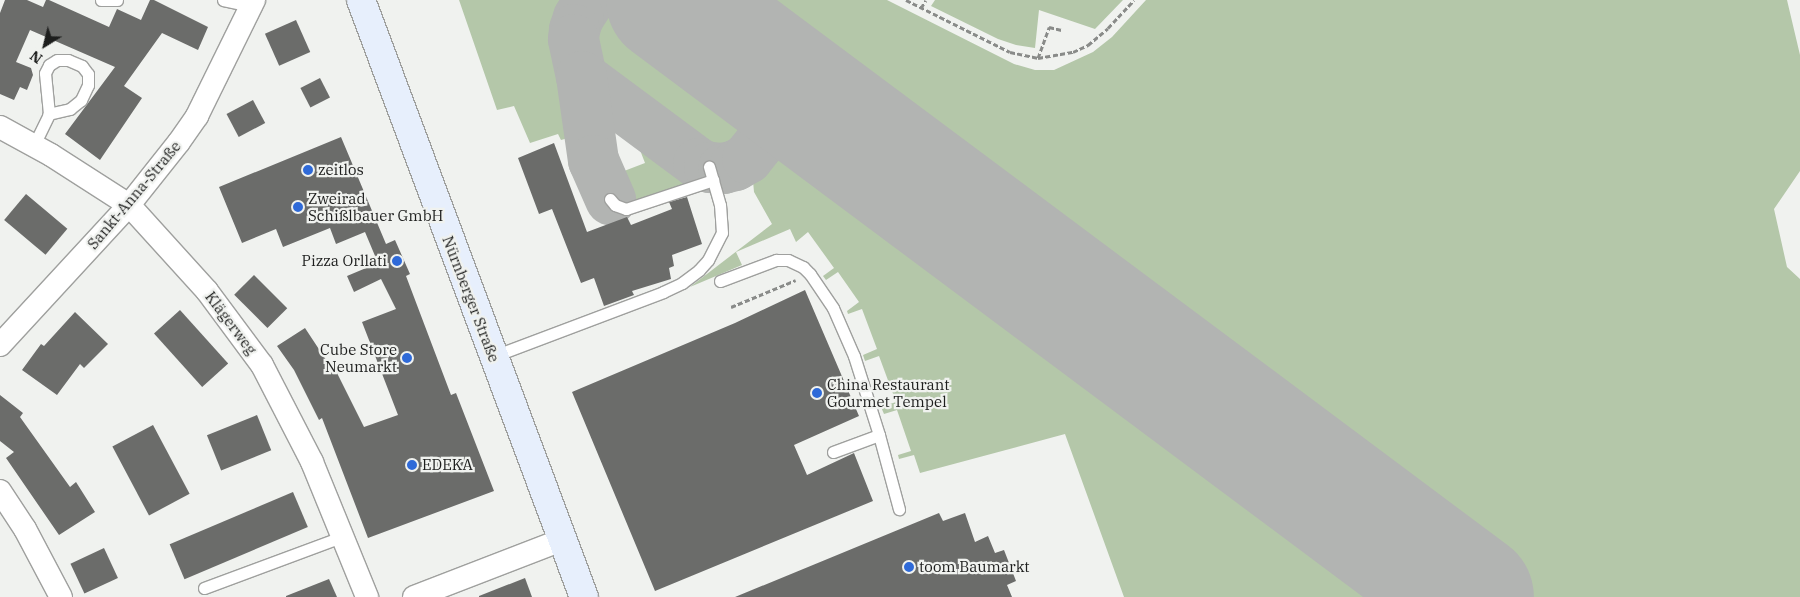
<!DOCTYPE html>
<meta charset="utf-8">
<style>
body{margin:0}
#map{position:relative;width:1800px;height:597px;overflow:hidden;background:#f0f2ef;font-family:"IBM Plex Serif",serif}
div>[style]{position:absolute}
[style*='--x']{left:calc(var(--x)*1px);top:calc(var(--y)*1px);width:calc(var(--w)*1px);rotate:calc(var(--a)*1deg)}
.green>*{inset:0;background:#b4c7a9}
.taxiway>*{height:51px;margin:-25.5px;padding:0 25.5px;transform-origin:25.5px;border-radius:25.5px;background:#b2b4b2}
.runway>*{height:128px;margin:-64px;padding:0 64px;transform-origin:64px;border-radius:64px;background:#b2b4b2}
.building>*{inset:0;background:#6b6c6a;transform-origin:0 0}
.path>*{height:3px;margin-top:-1.5px;transform-origin:0;background:repeating-linear-gradient(90deg,#898b89 0 5px,transparent 0 7.5px)}
.roads{filter:drop-shadow(1px 0 #9fa09e) drop-shadow(-1px 0 #9fa09e) drop-shadow(0 1px #9fa09e) drop-shadow(0 -1px #9fa09e)}
.lane>*{height:11px;margin:-5.5px;padding:0 5.5px;transform-origin:5.5px;border-radius:5.5px;background:#fff}
.street>*{height:22px;margin:-11px;padding:0 11px;transform-origin:11px;border-radius:11px;background:#fff}
.secondary>*{height:28px;margin:-14px;padding:0 14px;transform-origin:14px;border-radius:14px;background:#e7effc}
.dots>*{width:14px;height:14px;translate:-50% -50%;box-sizing:border-box;border:2px solid #f0f2ef;border-radius:50%}
span{translate:-50% -50%;white-space:nowrap;text-align:center;line-height:1.15;-webkit-text-stroke:4.5px #f0f2ef;paint-order:stroke}
.poi-label{font-size:15px;color:#1d1e1d}
.left{translate:0 -50%;text-align:left}
.right{translate:-100% -50%;text-align:right}
.street-label{font-size:15px;color:#1d1e1d}
.north{position:absolute;left:20px;top:20px;width:50px;height:50px;-webkit-text-stroke:4px #f0f2ef;paint-order:stroke;rotate:216deg;font-size:14px;font-weight:700;line-height:20px;text-align:center;color:#1d1e1d}
.north::after{content:'';display:block;margin:auto;width:18px;height:22px;background:#1d1e1d;clip-path:polygon(50% 0,100% 100%,50% 72%,0 100%)}
</style>
<div id="map">
<div class="green">
<i style="clip-path:polygon(459px 0,581px 0,571px 15px,567px 30px,582px 134px,561px 140px,558px 134px,530px 143px,514px 106px,497px 110px)"></i>
<i style="clip-path:polygon(597px 0,648px 0,756px 84px,766px 93px,771px 101px,772px 111px,756px 136px,739px 151px,722px 156px,703px 154px,673px 136px,601px 83px,586px 66px,582px 53px,582px 27px)"></i>
<i style="clip-path:polygon(697px 0,887px 0,1014px 64px,1035px 70px,1054px 70px,1093px 52px,1112px 37px,1146px 0,1787px 0,1800px 55px,1800px 171px,1774px 209px,1787px 267px,1800px 279px,1800px 597px,1497px 597px)"></i>
<i style="clip-path:polygon(935px 0,1123px 0,1095px 29px,1039px 10px,1035px 48px,1016px 45px,998px 39px,931px 6px)"></i>
<i style="clip-path:polygon(590px 93px,630px 123px,701px 177px,626px 206px,611px 176px,645px 163px,630px 124px,597px 135px)"></i>
<i style="clip-path:polygon(804px 124px,821px 131px,1444px 597px,1124px 597px,1065px 434px,920px 473px,914px 455px,899px 459px,898px 455px,911px 451px,897px 410px,884px 414px,881px 407px,896px 402px,879px 356px,865px 361px,863px 355px,877px 349px,862px 309px,848px 314px,847px 311px,859px 302px,838px 272px,826px 280px,823px 276px,834px 268px,808px 232px,796px 242px,790px 229px,736px 252px,742px 265px,690px 287px,772px 224px,754px 192px,753px 181px,758px 165px,782px 132px,789px 126px)"></i>
</div>
<div class="taxiway">
<i style="--x:589;--y:0;--w:20;--a:123"></i>
<i style="--x:578;--y:17;--w:13;--a:108"></i>
<i style="--x:574;--y:29;--w:10;--a:96"></i>
<i style="--x:573;--y:39;--w:38;--a:78"></i>
<i style="--x:581;--y:76;--w:146;--a:36.6"></i>
<i style="--x:698;--y:163;--w:12;--a:20"></i>
<i style="--x:709;--y:167;--w:14;--a:4"></i>
<i style="--x:723;--y:168;--w:12;--a:-14"></i>
<i style="--x:735;--y:165;--w:14;--a:-30"></i>
<i style="--x:747;--y:158;--w:82;--a:-51.4"></i>
<i style="--x:581;--y:76;--w:85;--a:81.9"></i>
<i style="--x:593;--y:160;--w:43;--a:66.4"></i>
</div>
<div class="runway">
<i style="--x:670;--y:0;--w:998;--a:36.73"></i>
</div>
<div class="building">
<i style="clip-path:polygon(5px 0,27px 0,43px 7px,46px 0,49px 0,109px 27px,117px 9px,141px 20px,150px 0,154px 0,208px 27px,198px 50px,162px 33px,124px 86px,142px 98px,100px 160px,65px 134px,115px 67px,30px 30px,16px 62px,31px 68px,33px 75px,27px 90px,20px 87px,14px 100px,0 94px,0 13px)"></i>
<i style="left:296px;top:20px;width:35px;height:34px;rotate:66deg"></i>
<i style="left:320px;top:78px;width:22px;height:22px;rotate:63deg"></i>
<i style="left:253px;top:100px;width:26px;height:30px;rotate:62deg"></i>
<i style="clip-path:polygon(341px 137px,386px 244px,395px 240px,410px 274px,406px 276px,451px 395px,456px 393px,494px 491px,368px 538px,322px 418px,319px 420px,294px 370px,277px 346px,305px 328px,334px 372px,336px 371px,364px 427px,398px 415px,362px 322px,396px 309px,381px 279px,354px 292px,347px 276px,378px 263px,365px 232px,336px 244px,330px 228px,283px 247px,276px 229px,242px 243px,219px 187px)"></i>
<i style="clip-path:polygon(554px 143px,587px 232px,627px 217px,631px 225px,672px 209px,669px 202px,687px 197px,702px 244px,672px 255px,674px 266px,669px 268px,671px 279px,632px 291px,634px 295px,604px 306px,594px 278px,581px 283px,552px 209px,539px 214px,518px 158px)"></i>
<i style="left:26px;top:194px;width:54px;height:34px;rotate:40deg"></i>
<i style="left:254px;top:275px;width:47px;height:28px;rotate:45deg"></i>
<i style="clip-path:polygon(805px 290px,859px 416px,794px 445px,807px 475px,854px 453px,873px 501px,655px 591px,572px 392px,735px 323px)"></i>
<i style="left:180px;top:310px;width:72px;height:35px;rotate:48deg"></i>
<i style="clip-path:polygon(75px 312px,108px 344px,84px 368px,80px 364px,57px 395px,22px 370px,41px 344px,44px 346px)"></i>
<i style="clip-path:polygon(0 395px,23px 413px,20px 417px,70px 487px,76px 482px,95px 512px,59px 535px,6px 458px,14px 452px,0 441px)"></i>
<i style="left:257px;top:415px;width:38px;height:54px;rotate:68deg"></i>
<i style="left:153px;top:425px;width:78px;height:46px;rotate:62deg"></i>
<i style="left:293px;top:492px;width:38px;height:134px;rotate:67deg"></i>
<i style="clip-path:polygon(939px 513px,943px 521px,965px 513px,975px 542px,988px 536px,995px 553px,1004px 550px,1016px 581px,1007px 585px,1012px 597px,735px 597px)"></i>
<i style="left:104px;top:548px;width:33px;height:37px;rotate:65deg"></i>
<i style="clip-path:polygon(525px 578px,532px 597px,479px 597px,479px 596px)"></i>
<i style="clip-path:polygon(329px 579px,337px 597px,286px 597px,286px 596px)"></i>
</div>
<div class="path">
<i style="--x:906;--y:0;--w:116;--a:26.6"></i>
<i style="--x:1010;--y:52;--w:29;--a:12"></i>
<i style="--x:1038;--y:58;--w:36;--a:-10"></i>
<i style="--x:1073;--y:52;--w:17;--a:-25"></i>
<i style="--x:1088;--y:45;--w:26;--a:-40"></i>
<i style="--x:1108;--y:28;--w:38;--a:-47"></i>
<i style="--x:921;--y:8;--w:9;--a:-58"></i>
<i style="--x:1038;--y:58;--w:33;--a:-70"></i>
<i style="--x:1049;--y:27;--w:13;--a:13"></i>
<i style="--x:731;--y:307;--w:70;--a:-22.6"></i>
</div>
<div class="roads">
<div class="lane">
<i style="--x:101;--y:0;--w:16;--a:0"></i>
<i style="--x:223;--y:0;--w:29;--a:12"></i>
<i style="--x:34;--y:145;--w:34;--a:-64"></i>
<i style="--x:49;--y:114;--w:41;--a:-95.6"></i>
<i style="--x:45;--y:73;--w:9;--a:-63"></i>
<i style="--x:49;--y:65;--w:9;--a:-32"></i>
<i style="--x:57;--y:60;--w:11;--a:0"></i>
<i style="--x:68;--y:60;--w:15;--a:23"></i>
<i style="--x:82;--y:66;--w:10;--a:53"></i>
<i style="--x:88;--y:74;--w:11;--a:90"></i>
<i style="--x:88;--y:85;--w:17;--a:115"></i>
<i style="--x:81;--y:100;--w:14;--a:141"></i>
<i style="--x:70;--y:109;--w:22;--a:167"></i>
<i style="--x:610;--y:199;--w:8;--a:50"></i>
<i style="--x:615;--y:205;--w:12;--a:20"></i>
<i style="--x:626;--y:209;--w:92;--a:-18.4"></i>
<i style="--x:720;--y:281;--w:60;--a:-20.6"></i>
<i style="--x:776;--y:260;--w:12;--a:0"></i>
<i style="--x:788;--y:260;--w:17;--a:25"></i>
<i style="--x:803;--y:267;--w:10;--a:45"></i>
<i style="--x:810;--y:274;--w:41;--a:55.9"></i>
<i style="--x:833;--y:308;--w:52;--a:66.4"></i>
<i style="--x:854;--y:356;--w:83;--a:72.4"></i>
<i style="--x:879;--y:435;--w:77;--a:74.9"></i>
<i style="--x:494;--y:356;--w:181;--a:-20.7"></i>
<i style="--x:663;--y:292;--w:21;--a:-25"></i>
<i style="--x:682;--y:283;--w:21;--a:-37"></i>
<i style="--x:699;--y:270;--w:13;--a:-48"></i>
<i style="--x:708;--y:260;--w:30;--a:-63"></i>
<i style="--x:722;--y:233;--w:28;--a:-94"></i>
<i style="--x:720;--y:205;--w:40;--a:-106"></i>
<i style="--x:833;--y:452;--w:49;--a:-20.3"></i>
<i style="--x:204;--y:588;--w:149;--a:-20.4"></i>
</div>
<div class="street">
<i style="--x:0;--y:127;--w:58;--a:28.8"></i>
<i style="--x:51;--y:155;--w:93;--a:32.7"></i>
<i style="--x:129;--y:205;--w:116;--a:47.8"></i>
<i style="--x:207;--y:291;--w:92;--a:53.4"></i>
<i style="--x:262;--y:365;--w:109;--a:62.7"></i>
<i style="--x:312;--y:462;--w:146;--a:67.8"></i>
<i style="--x:0;--y:345;--w:190;--a:-47.3"></i>
<i style="--x:129;--y:205;--w:80;--a:-51.6"></i>
<i style="--x:179;--y:142;--w:32;--a:-55"></i>
<i style="--x:197;--y:116;--w:129;--a:-63.8"></i>
<i style="--x:0;--y:491;--w:45;--a:56.7"></i>
<i style="--x:25;--y:529;--w:77;--a:62.1"></i>
<i style="--x:414;--y:597;--w:159;--a:-21.1"></i>
</div>
<div class="secondary">
<i style="--x:361;--y:0;--w:637;--a:69.52"></i>
</div>
</div>
<div class="dots">
<i style="left:308px;top:170px;background:#2f6ad8"></i>
<i style="left:298px;top:207px;background:#2f6ad8"></i>
<i style="left:397px;top:261px;background:#2f6ad8"></i>
<i style="left:407px;top:358px;background:#2f6ad8"></i>
<i style="left:817px;top:393px;background:#2f6ad8"></i>
<i style="left:412px;top:465px;background:#2f6ad8"></i>
<i style="left:909px;top:567px;background:#2f6ad8"></i>
</div>
<div class="poi-label">
<span class="left" style="left:318px;top:170px">zeitlos</span>
<span class="left" style="left:308px;top:207px">Zweirad<br>Schißlbauer GmbH</span>
<span class="right" style="left:387px;top:261px">Pizza Orllati</span>
<span class="right" style="left:397px;top:358px">Cube Store<br>Neumarkt</span>
<span class="left" style="left:827px;top:393px">China Restaurant<br>Gourmet Tempel</span>
<span class="left" style="left:422px;top:465px">EDEKA</span>
<span class="left" style="left:919px;top:567px">toom Baumarkt</span>
</div>
<div class="street-label">
<span style="left:134px;top:195px;rotate:-50deg">Sankt-Anna-Straße</span>
<span style="left:471px;top:299px;rotate:69deg">Nürnberger Straße</span>
<span style="left:231px;top:323px;rotate:53deg">Klägerweg</span>
</div>
<div class="north">N</div>
</div>
